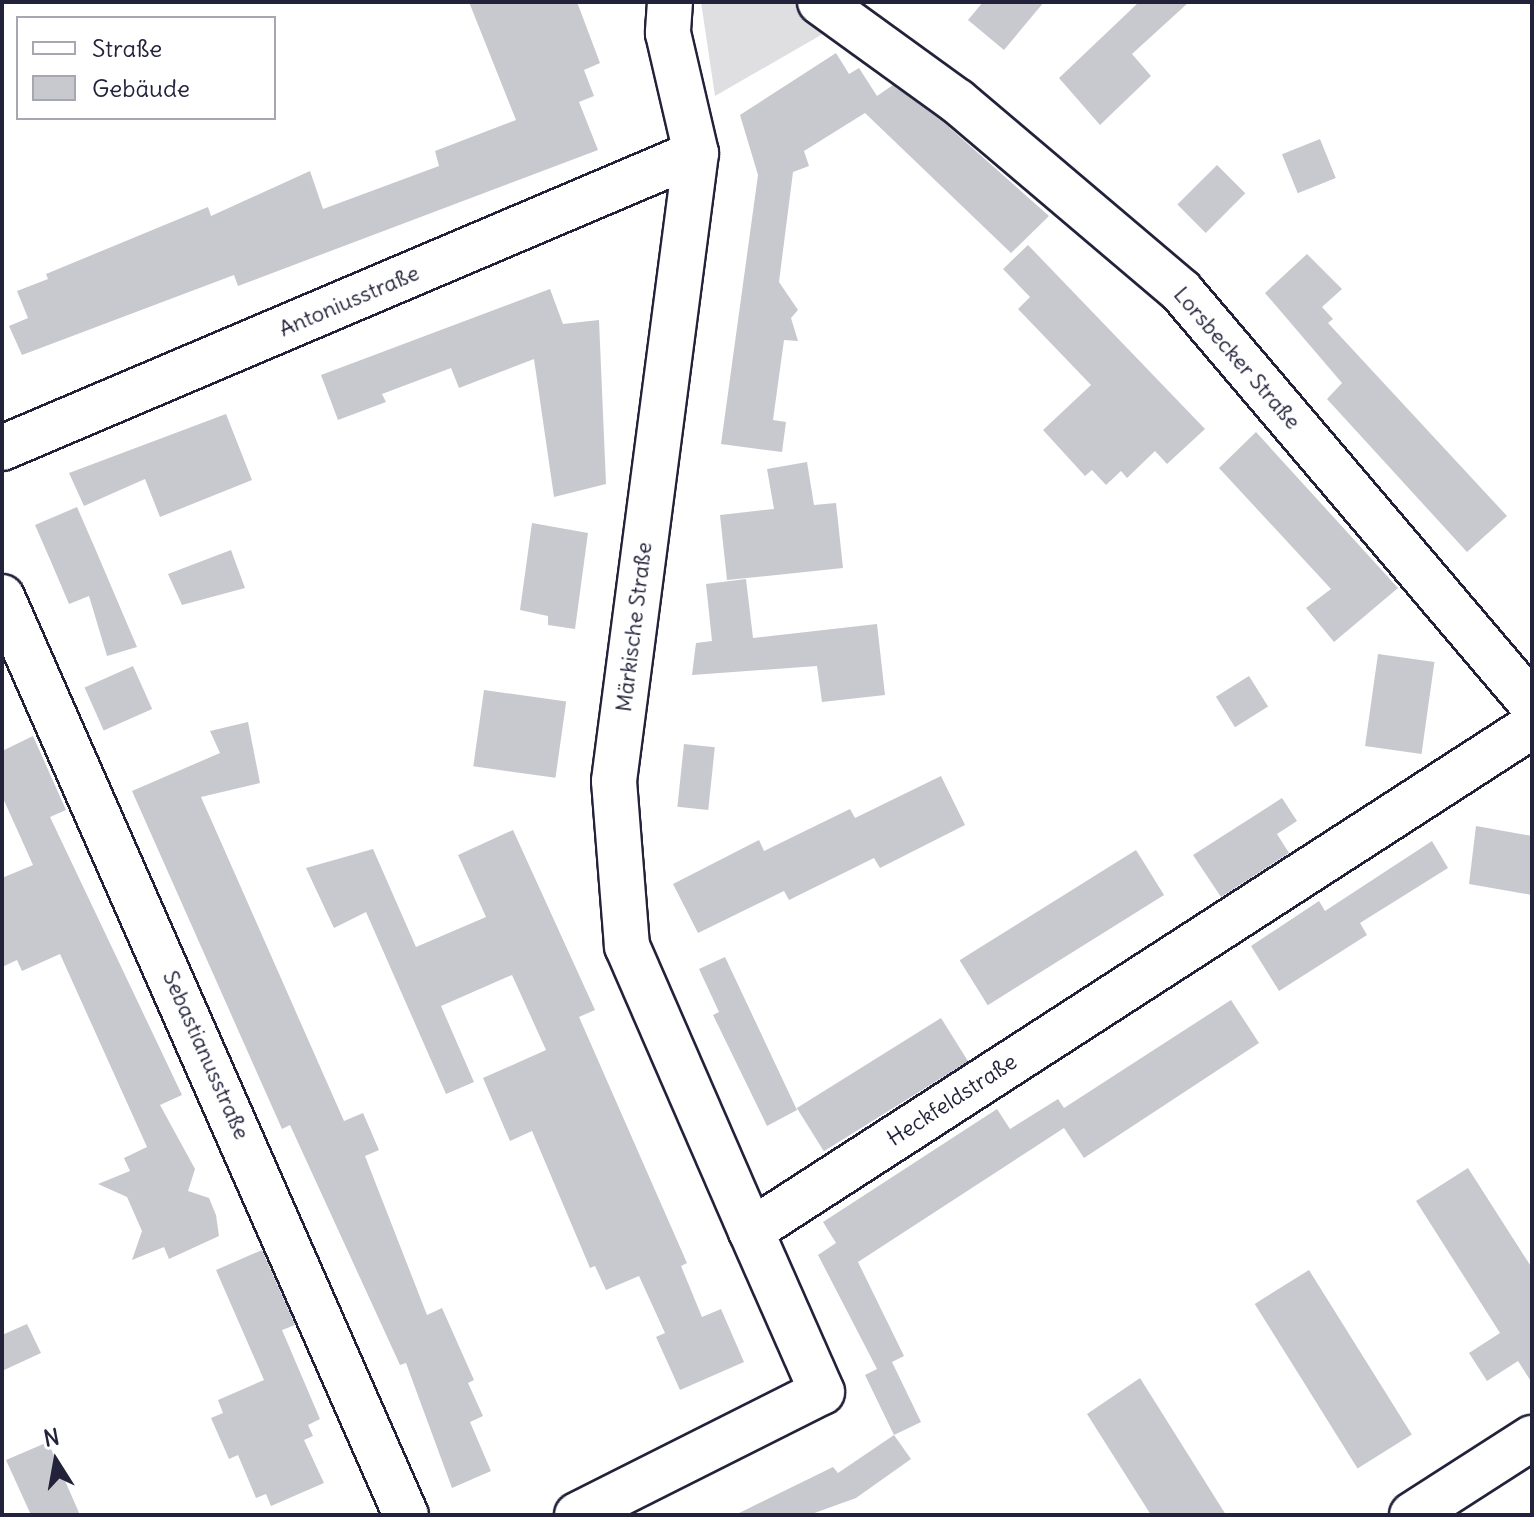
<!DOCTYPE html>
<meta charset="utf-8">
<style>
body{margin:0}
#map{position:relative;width:1534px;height:1517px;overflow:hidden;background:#fff;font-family:Delius,sans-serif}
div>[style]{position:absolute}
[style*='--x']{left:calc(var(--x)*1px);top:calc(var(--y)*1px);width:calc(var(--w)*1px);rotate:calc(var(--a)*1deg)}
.green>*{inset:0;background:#dfdfe2}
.building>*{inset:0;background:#c8c8cf;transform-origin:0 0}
.roads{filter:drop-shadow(2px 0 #22223b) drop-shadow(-2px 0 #22223b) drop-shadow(0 2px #22223b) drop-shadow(0 -2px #22223b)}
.minor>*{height:44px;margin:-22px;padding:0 22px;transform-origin:22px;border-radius:22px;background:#fff}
span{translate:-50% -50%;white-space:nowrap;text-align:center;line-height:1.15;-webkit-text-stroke:6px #fff;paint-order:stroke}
.street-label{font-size:22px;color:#22223b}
.frame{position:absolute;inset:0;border:4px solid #22223b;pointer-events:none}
.legend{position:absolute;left:16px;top:16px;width:260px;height:104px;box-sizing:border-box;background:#fff;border:2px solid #a7a7b1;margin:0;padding:10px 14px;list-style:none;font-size:24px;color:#22223b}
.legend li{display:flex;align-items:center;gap:16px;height:40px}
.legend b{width:40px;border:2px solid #a7a7b1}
.north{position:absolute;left:16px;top:1421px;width:80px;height:80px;-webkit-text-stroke:6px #fff;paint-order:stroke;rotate:349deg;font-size:22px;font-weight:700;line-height:32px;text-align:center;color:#22223b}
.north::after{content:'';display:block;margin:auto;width:28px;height:36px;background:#22223b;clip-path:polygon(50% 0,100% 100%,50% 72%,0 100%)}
</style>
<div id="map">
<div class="green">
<i style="clip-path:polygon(795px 2px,828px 31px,715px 96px,701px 2px)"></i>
</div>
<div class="building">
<i style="clip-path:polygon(469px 2px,577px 2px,600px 63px,584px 70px,594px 96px,579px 102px,598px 150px,238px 286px,234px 275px,22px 355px,9px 326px,28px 318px,17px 291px,48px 279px,46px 274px,208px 207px,211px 216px,310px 171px,323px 209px,439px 166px,435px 151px,516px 120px)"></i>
<i style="clip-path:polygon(983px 2px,1044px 2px,1004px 50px,968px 20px)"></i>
<i style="clip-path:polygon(1139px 2px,1189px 2px,1132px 54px,1151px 76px,1100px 125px,1059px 78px)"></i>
<i style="clip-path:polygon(836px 53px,849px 74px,859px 68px,877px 96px,893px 85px,942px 121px,1049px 216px,1011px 253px,865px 113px,804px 151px,809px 166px,793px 172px,779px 282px,798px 310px,791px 318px,798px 341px,784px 340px,773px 420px,786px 422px,782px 452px,721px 444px,758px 175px,740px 115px)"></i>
<i style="left:1320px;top:139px;width:42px;height:41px;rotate:68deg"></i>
<i style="left:1217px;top:165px;width:40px;height:56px;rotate:45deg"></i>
<i style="clip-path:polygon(1028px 245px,1205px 429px,1167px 464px,1155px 451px,1127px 478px,1121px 471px,1106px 485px,1092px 470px,1085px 476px,1043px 430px,1091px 385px,1018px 309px,1030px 297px,1003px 269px)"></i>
<i style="clip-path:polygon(1307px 254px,1342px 289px,1322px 307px,1333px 319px,1328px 323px,1507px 516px,1467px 552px,1327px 399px,1342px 383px,1265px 293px)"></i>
<i style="clip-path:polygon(550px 289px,563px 324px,599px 320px,606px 484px,554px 497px,534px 359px,459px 388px,451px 368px,382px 394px,386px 402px,338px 420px,321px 375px)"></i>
<i style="clip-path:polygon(226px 414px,252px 480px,160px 517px,145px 479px,84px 506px,69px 473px)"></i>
<i style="clip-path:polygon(1256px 432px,1398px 588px,1334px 642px,1306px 608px,1331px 589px,1219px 468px)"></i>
<i style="clip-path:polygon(807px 462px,814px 505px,836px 503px,843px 568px,727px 580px,720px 515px,774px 509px,767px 469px)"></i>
<i style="clip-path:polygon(77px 507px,94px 546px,137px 647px,107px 656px,89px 596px,69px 604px,52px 564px,35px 525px)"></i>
<i style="clip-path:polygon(532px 523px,588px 533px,575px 629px,548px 625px,548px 616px,520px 610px)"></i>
<i style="clip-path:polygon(231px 550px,245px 588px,182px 605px,168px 574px)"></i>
<i style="clip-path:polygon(746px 579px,753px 638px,877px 624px,885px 695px,822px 702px,817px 666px,692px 675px,696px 643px,712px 641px,706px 584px)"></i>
<i style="left:1378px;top:654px;width:57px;height:93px;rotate:8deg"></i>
<i style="left:133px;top:666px;width:47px;height:53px;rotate:66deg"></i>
<i style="left:1249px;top:676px;width:36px;height:39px;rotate:58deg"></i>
<i style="left:484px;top:690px;width:83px;height:77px;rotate:8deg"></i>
<i style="clip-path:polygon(248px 722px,260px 783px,201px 797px,344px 1121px,363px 1113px,379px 1150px,365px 1156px,427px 1315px,442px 1308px,474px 1380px,468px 1383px,483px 1416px,470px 1422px,491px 1471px,452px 1488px,406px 1363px,400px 1365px,290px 1125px,282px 1129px,132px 791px,220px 753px,210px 731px)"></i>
<i style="clip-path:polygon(33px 736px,66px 810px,50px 817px,182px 1095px,160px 1105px,195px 1169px,188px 1191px,209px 1198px,216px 1215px,219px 1236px,169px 1259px,164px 1247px,132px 1260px,142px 1231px,127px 1197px,98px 1184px,130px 1171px,124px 1158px,147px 1147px,60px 954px,22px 971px,17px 960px,2px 967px,2px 878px,33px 865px,2px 796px,2px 751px)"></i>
<i style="left:684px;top:744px;width:31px;height:63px;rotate:6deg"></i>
<i style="clip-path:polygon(941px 776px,965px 825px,880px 868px,874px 858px,789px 900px,784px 891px,698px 933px,673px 884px,759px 840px,764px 851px,850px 809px,855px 818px)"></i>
<i style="clip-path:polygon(1282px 798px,1297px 821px,1277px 834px,1289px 853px,1221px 897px,1193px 855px)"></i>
<i style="clip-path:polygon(1476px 826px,1532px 836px,1532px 895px,1469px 884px)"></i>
<i style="clip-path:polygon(513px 830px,595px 1010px,579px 1017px,687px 1263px,681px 1266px,702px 1317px,721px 1309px,744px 1362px,680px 1390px,656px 1337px,665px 1333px,639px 1276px,606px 1290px,595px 1266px,590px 1268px,532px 1131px,510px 1141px,483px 1078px,546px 1050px,512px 975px,441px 1006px,474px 1082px,446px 1094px,366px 912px,334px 928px,306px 868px,373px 849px,416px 947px,486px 917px,458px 855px)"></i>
<i style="clip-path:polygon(1432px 841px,1448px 868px,1360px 923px,1367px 935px,1279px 991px,1251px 946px,1319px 901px,1325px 911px)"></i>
<i style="left:1136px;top:850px;width:53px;height:208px;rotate:58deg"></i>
<i style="clip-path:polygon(725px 957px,797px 1110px,767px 1126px,713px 1015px,719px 1012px,699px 969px)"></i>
<i style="clip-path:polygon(1231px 1000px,1259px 1043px,1084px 1158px,1064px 1128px,858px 1262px,904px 1356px,892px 1362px,921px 1422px,894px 1435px,865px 1375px,877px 1369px,818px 1255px,836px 1243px,823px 1222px,997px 1109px,1010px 1129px,1058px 1099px,1064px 1108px)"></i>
<i style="left:941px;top:1018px;width:51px;height:170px;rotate:58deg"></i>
<i style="clip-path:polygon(1468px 1168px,1532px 1268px,1532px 1383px,1518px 1361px,1487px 1381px,1469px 1353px,1500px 1333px,1416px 1201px)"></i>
<i style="clip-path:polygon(262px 1250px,295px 1325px,282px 1330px,320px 1419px,308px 1425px,313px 1436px,304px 1440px,324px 1483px,271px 1506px,266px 1494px,256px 1498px,238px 1455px,229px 1459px,211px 1418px,223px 1413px,218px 1400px,264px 1380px,216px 1270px)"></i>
<i style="left:1309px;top:1270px;width:194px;height:64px;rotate:58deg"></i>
<i style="clip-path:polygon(27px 1324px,41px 1353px,2px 1371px,2px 1335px)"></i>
<i style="clip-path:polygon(1140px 1378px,1162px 1413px,1226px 1515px,1151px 1515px,1087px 1414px)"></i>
<i style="clip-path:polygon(894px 1435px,911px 1459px,856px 1498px,809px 1515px,735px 1515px,833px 1467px,838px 1473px)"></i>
<i style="clip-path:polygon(48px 1442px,80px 1515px,31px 1515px,6px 1460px)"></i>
</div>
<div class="roads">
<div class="minor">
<i style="--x:670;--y:2;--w:31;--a:94"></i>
<i style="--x:668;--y:33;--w:123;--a:76.9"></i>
<i style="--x:696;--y:153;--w:633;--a:97.44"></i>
<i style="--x:614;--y:781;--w:166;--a:85.5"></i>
<i style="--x:627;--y:946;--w:311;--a:66.5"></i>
<i style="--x:820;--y:2;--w:169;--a:35.9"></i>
<i style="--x:957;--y:101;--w:294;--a:40.3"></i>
<i style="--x:1181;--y:291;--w:542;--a:49.64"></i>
<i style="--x:2;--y:448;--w:754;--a:-23.03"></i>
<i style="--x:2;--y:597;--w:1003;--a:66.25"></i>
<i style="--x:577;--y:1515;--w:274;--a:-26.7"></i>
<i style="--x:822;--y:1392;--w:176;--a:-113.8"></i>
<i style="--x:751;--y:1231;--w:930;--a:-32.89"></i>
<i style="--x:1412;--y:1515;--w:143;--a:-32.7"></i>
</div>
</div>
<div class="street-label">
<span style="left:349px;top:301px;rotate:-23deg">Antoniusstraße</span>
<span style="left:1237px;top:358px;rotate:49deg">Lorsbecker Straße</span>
<span style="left:634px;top:627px;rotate:-83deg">Märkische Straße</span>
<span style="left:206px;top:1055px;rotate:66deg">Sebastianusstraße</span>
<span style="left:952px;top:1100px;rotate:-33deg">Heckfeldstraße</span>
</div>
<div class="frame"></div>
<ul class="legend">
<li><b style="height:10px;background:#fff"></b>Straße</li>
<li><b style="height:22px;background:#c8c8cf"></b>Gebäude</li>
</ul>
<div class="north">N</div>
</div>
